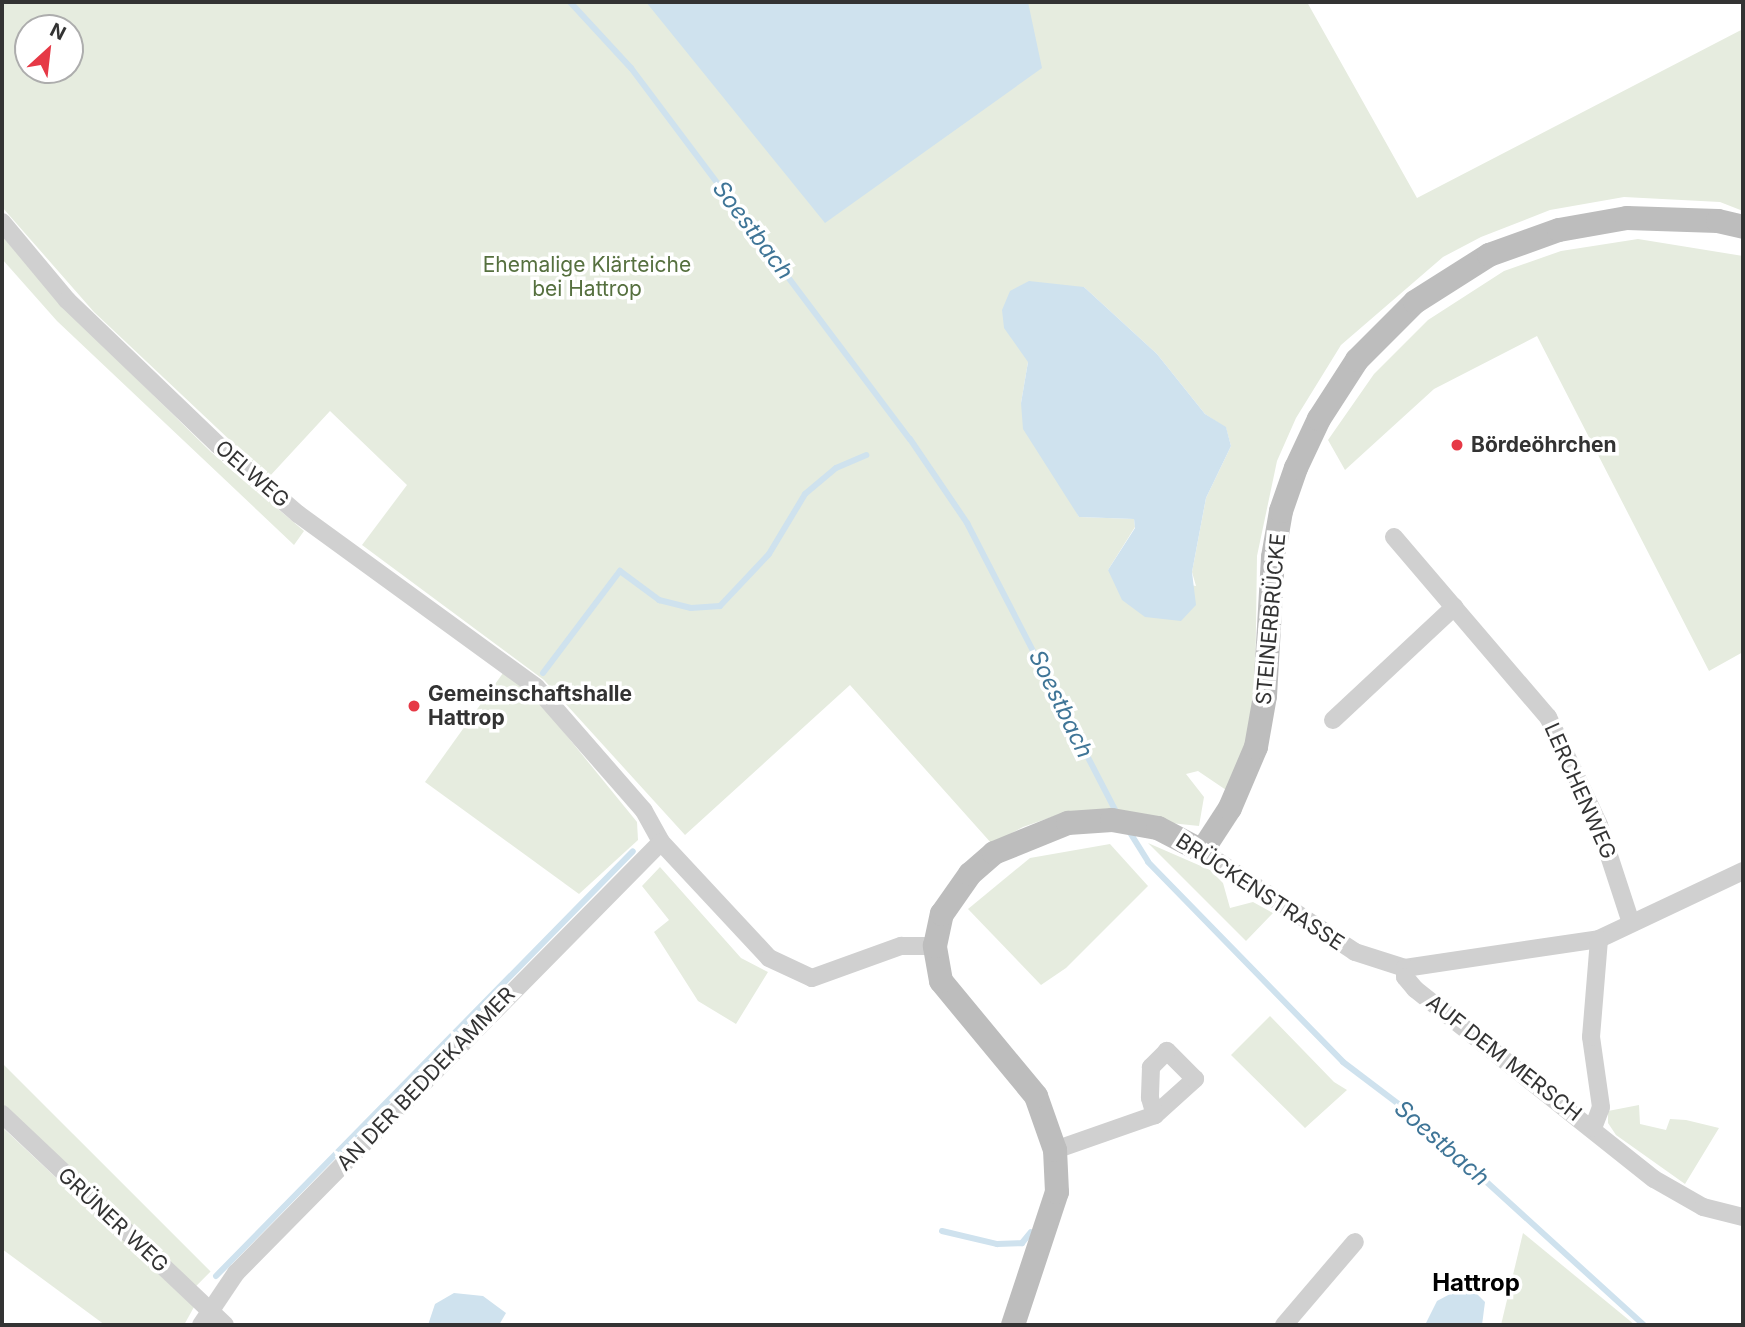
<!DOCTYPE html>
<meta charset="utf-8">
<style>
body{margin:0}
#map{position:relative;width:1745px;height:1327px;overflow:hidden;background:#fff;font-family:Inter,sans-serif}
div>[style]{position:absolute}
[style*='--x']{left:calc(var(--x)*1px);top:calc(var(--y)*1px);width:calc(var(--w)*1px);rotate:calc(var(--a)*1deg)}
.green>*{inset:0;background:#e6ecdf;transform-origin:0 0}
.water>*{inset:0;background:#cfe2ee}
.stream>*{height:6px;margin:-3px;padding:0 3px;transform-origin:3px;border-radius:3px;background:#cfe2ee}
.street>*{height:18px;margin:-9px;padding:0 9px;transform-origin:9px;border-radius:9px;background:#d0d0d0}
.secondary>*{height:24px;margin:-12px;padding:0 12px;transform-origin:12px;border-radius:12px;background:#bdbdbd}
.dots>*{width:19px;height:19px;translate:-50% -50%;box-sizing:border-box;border:4px solid #fff;border-radius:50%}
span{translate:-50% -50%;white-space:nowrap;text-align:center;line-height:1.15;-webkit-text-stroke:7px #fff;paint-order:stroke}
.park-label{font-size:21px;color:#56703f}
.poi-label{font-size:21px;color:#333;font-weight:700}
.left{translate:0 -50%;text-align:left}
.street-label{font-size:21px;color:#333}
.water-label{font-size:23px;color:#3f7597;font-style:italic}
.quarter-label{font-size:24px;color:#000;font-weight:700}
.frame{position:absolute;inset:0;border:4px solid #333;pointer-events:none}
.north{position:absolute;left:14px;top:14px;width:70px;height:70px;box-sizing:border-box;background:#fff;border:2px solid #adadad;border-radius:50%;rotate:27deg;font-size:19px;font-weight:700;line-height:28px;text-align:center;color:#333}
.north::after{content:'';display:block;margin:auto;width:24px;height:32px;background:#e63946;clip-path:polygon(50% 0,100% 100%,50% 72%,0 100%)}
</style>
<div id="map">
<div class="green">
<i style="clip-path:polygon(evenodd,2px 2px,1307px 2px,1417px 198px,1743px 29px,1743px 211px,1720px 202px,1624px 197px,1550px 210px,1481px 237px,1443px 257px,1341px 345px,1296px 418px,1277px 461px,1257px 556px,1255px 696px,1246px 744px,1229px 792px,1198px 771px,1186px 774px,1204px 797px,1199px 826px,1066px 812px,1023px 827px,992px 844px,850px 685px,685px 835px,544px 680px,362px 545px,407px 485px,330px 411px,269px 477px,94px 312px,2px 207px,2px 2px,28px 28px,70px 28px,70px 70px,28px 70px,28px 28px,2px 2px,1084px 287px,1157px 354px,1205px 414px,1226px 428px,1231px 446px,1206px 498px,1192px 572px,1196px 586px,1108px 570px,1135px 527px,1134px 519px,1079px 517px,1021px 403px,1028px 362px,1084px 287px)"></i>
<i style="clip-path:polygon(2px 235px,62px 305px,211px 452px,304px 531px,294px 545px,57px 321px,2px 259px)"></i>
<i style="clip-path:polygon(1638px 239px,1743px 256px,1743px 652px,1709px 671px,1537px 336px,1434px 389px,1345px 470px,1328px 440px,1374px 374px,1428px 320px,1504px 271px,1561px 251px)"></i>
<i style="clip-path:polygon(503px 673px,532px 693px,637px 822px,638px 840px,579px 894px,425px 782px)"></i>
<i style="clip-path:polygon(1148px 843px,1210px 870px,1223px 883px,1230px 908px,1253px 902px,1273px 913px,1246px 941px)"></i>
<i style="clip-path:polygon(1110px 844px,1148px 886px,1066px 968px,1041px 985px,968px 909px,1030px 858px)"></i>
<i style="clip-path:polygon(660px 867px,741px 958px,768px 972px,736px 1024px,698px 1001px,654px 932px,669px 920px,642px 886px)"></i>
<i style="clip-path:polygon(1270px 1016px,1334px 1082px,1347px 1090px,1305px 1128px,1231px 1055px)"></i>
<i style="left:2px;top:1063px;width:295px;height:33px;rotate:45deg"></i>
<i style="clip-path:polygon(1639px 1105px,1640px 1124px,1666px 1130px,1670px 1119px,1686px 1120px,1719px 1128px,1685px 1184px,1616px 1135px,1608px 1123px,1608px 1111px)"></i>
<i style="clip-path:polygon(2px 1127px,194px 1307px,184px 1325px,105px 1325px,2px 1249px)"></i>
<i style="clip-path:polygon(1523px 1233px,1635px 1325px,1501px 1325px)"></i>
</div>
<div class="water">
<i style="clip-path:polygon(646px 2px,1028px 2px,1042px 68px,825px 223px)"></i>
<i style="clip-path:polygon(1029px 281px,1084px 287px,1157px 354px,1205px 414px,1226px 427px,1231px 446px,1206px 498px,1192px 572px,1196px 605px,1181px 621px,1145px 617px,1122px 600px,1108px 570px,1135px 528px,1134px 519px,1079px 517px,1023px 429px,1021px 403px,1028px 362px,1004px 328px,1002px 310px,1010px 291px)"></i>
<i style="clip-path:polygon(1474px 1291px,1485px 1302px,1482px 1325px,1425px 1325px,1437px 1301px,1452px 1293px)"></i>
<i style="clip-path:polygon(454px 1293px,483px 1296px,506px 1313px,499px 1325px,428px 1325px,435px 1304px)"></i>
</div>
<div class="stream">
<i style="--x:570;--y:2;--w:90;--a:47.3"></i>
<i style="--x:631;--y:68;--w:464;--a:53.1"></i>
<i style="--x:910;--y:439;--w:102;--a:55.8"></i>
<i style="--x:967;--y:523;--w:326;--a:62.7"></i>
<i style="--x:543;--y:673;--w:128;--a:-53"></i>
<i style="--x:620;--y:571;--w:49;--a:36.6"></i>
<i style="--x:659;--y:600;--w:33;--a:14"></i>
<i style="--x:691;--y:608;--w:29;--a:-4"></i>
<i style="--x:720;--y:606;--w:71;--a:-46.7"></i>
<i style="--x:769;--y:554;--w:70;--a:-59"></i>
<i style="--x:805;--y:494;--w:40;--a:-40"></i>
<i style="--x:836;--y:468;--w:33;--a:-23"></i>
<i style="--x:1129;--y:831;--w:36;--a:58"></i>
<i style="--x:1148;--y:862;--w:279;--a:45.7"></i>
<i style="--x:1343;--y:1062;--w:88;--a:37.1"></i>
<i style="--x:1413;--y:1115;--w:312;--a:42.3"></i>
<i style="--x:942;--y:1231;--w:57;--a:13.3"></i>
<i style="--x:997;--y:1244;--w:25;--a:-2"></i>
<i style="--x:1022;--y:1243;--w:14;--a:-51"></i>
<i style="--x:216;--y:1276;--w:595;--a:-45.54"></i>
</div>
<div class="street">
<i style="--x:2;--y:222;--w:102;--a:50.2"></i>
<i style="--x:67;--y:300;--w:209;--a:43.8"></i>
<i style="--x:218;--y:445;--w:106;--a:40.8"></i>
<i style="--x:298;--y:514;--w:294;--a:36"></i>
<i style="--x:536;--y:687;--w:164;--a:48.9"></i>
<i style="--x:644;--y:811;--w:35;--a:61"></i>
<i style="--x:661;--y:842;--w:158;--a:47"></i>
<i style="--x:769;--y:958;--w:47;--a:24.9"></i>
<i style="--x:812;--y:978;--w:95;--a:-19.8"></i>
<i style="--x:901;--y:946;--w:34;--a:0"></i>
<i style="--x:1394;--y:537;--w:237;--a:49.5"></i>
<i style="--x:1548;--y:717;--w:119;--a:64.7"></i>
<i style="--x:1599;--y:825;--w:103;--a:71.9"></i>
<i style="--x:1333;--y:720;--w:166;--a:-43"></i>
<i style="--x:1202;--y:851;--w:183;--a:33.4"></i>
<i style="--x:1355;--y:952;--w:52;--a:17.7"></i>
<i style="--x:1405;--y:968;--w:196;--a:-8.5"></i>
<i style="--x:1599;--y:939;--w:159;--a:-25.3"></i>
<i style="--x:1405;--y:968;--w:9;--a:90"></i>
<i style="--x:1405;--y:977;--w:16;--a:50"></i>
<i style="--x:1415;--y:989;--w:305;--a:38.5"></i>
<i style="--x:1654;--y:1179;--w:56;--a:29.7"></i>
<i style="--x:1703;--y:1207;--w:41;--a:14"></i>
<i style="--x:2;--y:1114;--w:307;--a:43.4"></i>
<i style="--x:1593;--y:1128;--w:22;--a:-69"></i>
<i style="--x:1601;--y:1107;--w:71;--a:-98.1"></i>
<i style="--x:1591;--y:1037;--w:98;--a:-85.3"></i>
<i style="--x:1055;--y:1150;--w:106;--a:-19.3"></i>
<i style="--x:1155;--y:1115;--w:54;--a:-42"></i>
<i style="--x:1195;--y:1079;--w:40;--a:-135"></i>
<i style="--x:1167;--y:1051;--w:23;--a:135"></i>
<i style="--x:1151;--y:1067;--w:31;--a:92"></i>
<i style="--x:1150;--y:1098;--w:18;--a:74"></i>
<i style="--x:201;--y:1325;--w:63;--a:-56.1"></i>
<i style="--x:236;--y:1273;--w:605;--a:-45.4"></i>
<i style="--x:1284;--y:1325;--w:109;--a:-49.5"></i>
</div>
<div class="secondary">
<i style="--x:1013;--y:1325;--w:140;--a:-71.7"></i>
<i style="--x:1057;--y:1192;--w:42;--a:-92.7"></i>
<i style="--x:1055;--y:1150;--w:57;--a:-109.4"></i>
<i style="--x:1036;--y:1096;--w:149;--a:-129.6"></i>
<i style="--x:941;--y:981;--w:36;--a:-100"></i>
<i style="--x:935;--y:946;--w:33;--a:-78"></i>
<i style="--x:942;--y:914;--w:49;--a:-55"></i>
<i style="--x:970;--y:874;--w:32;--a:-41"></i>
<i style="--x:994;--y:853;--w:80;--a:-22.1"></i>
<i style="--x:1068;--y:823;--w:44;--a:-3.9"></i>
<i style="--x:1112;--y:820;--w:47;--a:9.9"></i>
<i style="--x:1158;--y:828;--w:50;--a:27.6"></i>
<i style="--x:1202;--y:851;--w:51;--a:-56.9"></i>
<i style="--x:1230;--y:808;--w:66;--a:-66.9"></i>
<i style="--x:1256;--y:747;--w:52;--a:-80"></i>
<i style="--x:1265;--y:696;--w:139;--a:-86.7"></i>
<i style="--x:1273;--y:557;--w:47;--a:-80.1"></i>
<i style="--x:1281;--y:511;--w:46;--a:-70.8"></i>
<i style="--x:1296;--y:468;--w:54;--a:-64.9"></i>
<i style="--x:1319;--y:419;--w:70;--a:-57.2"></i>
<i style="--x:1357;--y:360;--w:82;--a:-45"></i>
<i style="--x:1415;--y:302;--w:88;--a:-32.4"></i>
<i style="--x:1489;--y:255;--w:74;--a:-19.7"></i>
<i style="--x:1559;--y:230;--w:69;--a:-10"></i>
<i style="--x:1627;--y:218;--w:91;--a:1.9"></i>
<i style="--x:1718;--y:221;--w:26;--a:13"></i>
</div>
<div class="dots">
<i style="left:1457px;top:445px;background:#e63946"></i>
<i style="left:414px;top:706px;background:#e63946"></i>
</div>
<div class="park-label">
<span style="left:587px;top:277px">Ehemalige Klärteiche<br>bei Hattrop</span>
</div>
<div class="poi-label">
<span class="left" style="left:1471px;top:445px">Bördeöhrchen</span>
<span class="left" style="left:428px;top:706px">Gemeinschaftshalle<br>Hattrop</span>
</div>
<div class="street-label">
<span style="left:252px;top:474px;rotate:41deg">OELWEG</span>
<span style="left:1271px;top:619px;rotate:-85deg">STEINERBRÜCKE</span>
<span style="left:1580px;top:791px;rotate:66deg">LERCHENWEG</span>
<span style="left:1260px;top:892px;rotate:33deg">BRÜCKENSTRASSE</span>
<span style="left:1504px;top:1058px;rotate:38deg">AUF DEM MERSCH</span>
<span style="left:426px;top:1079px;rotate:-46deg">AN DER BEDDEKAMMER</span>
<span style="left:113px;top:1220px;rotate:43deg">GRÜNER WEG</span>
</div>
<div class="water-label">
<span style="left:753px;top:230px;rotate:53deg">Soestbach</span>
<span style="left:1061px;top:704px;rotate:64deg">Soestbach</span>
<span style="left:1442px;top:1143px;rotate:41deg">Soestbach</span>
</div>
<div class="quarter-label">
<span style="left:1476px;top:1283px">Hattrop</span>
</div>
<div class="frame"></div>
<div class="north">N</div>
</div>
